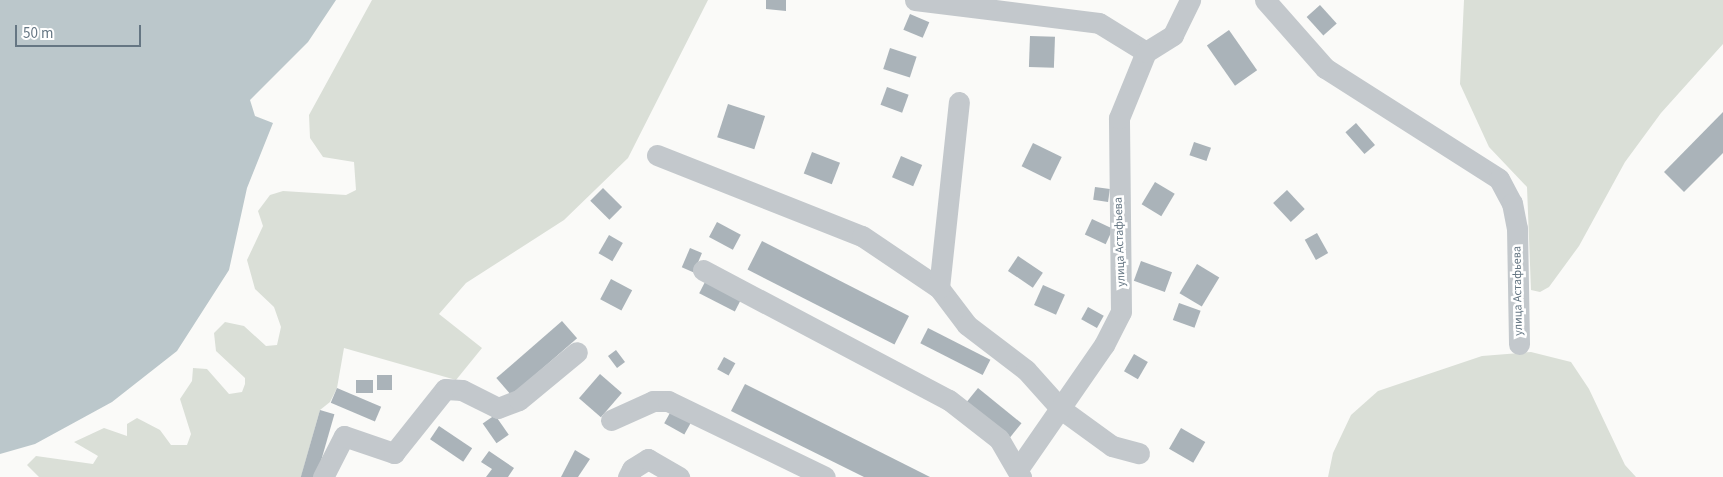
<!DOCTYPE html>
<meta charset="utf-8">
<style>
body{margin:0}
#map{position:relative;width:1723px;height:477px;overflow:hidden;background:#fafaf8;font-family:"Source Sans 3",sans-serif}
div>[style]{position:absolute}
[style*='--x']{left:calc(var(--x)*1px);top:calc(var(--y)*1px);width:calc(var(--w)*1px);rotate:calc(var(--a)*1deg)}
.green>*{inset:0;background:#dadfd7}
.water>*{inset:0;background:#bbc7cb}
.building>*{inset:0;background:#aab3b9;transform-origin:0 0}
.minor>*{height:21px;margin:-10.5px;padding:0 10.5px;transform-origin:10.5px;border-radius:10.5px;background:#c3c8cc}
span{translate:-50% -50%;white-space:nowrap;text-align:center;line-height:1.15;-webkit-text-stroke:5px #fff;paint-order:stroke}
.street-label{font-size:12px;color:#657683}
.scale{position:absolute;left:15px;top:25px;width:126px;height:22px;box-sizing:border-box;border:2px solid #657683;border-top:0;padding-left:6px;font-size:15px;line-height:18px;white-space:nowrap;color:#657683;-webkit-text-stroke:4px #fff;paint-order:stroke}
</style>
<div id="map">
<div class="green">
<i style="clip-path:polygon(372px 0,708px 0,628px 158px,564px 220px,466px 283px,439px 314px,482px 348px,456px 380px,344px 348px,337px 388px,330px 402px,320px 410px,301px 477px,39px 477px,27px 465px,36px 456px,93px 464px,98px 456px,74px 442px,104px 428px,127px 436px,127px 424px,137px 418px,160px 430px,171px 445px,187px 445px,191px 434px,180px 399px,192px 381px,193px 368px,207px 369px,229px 394px,242px 392px,245px 384px,245px 378px,216px 351px,214px 333px,225px 322px,244px 326px,266px 346px,277px 345px,281px 327px,274px 307px,255px 289px,247px 260px,263px 226px,258px 211px,270px 195px,283px 191px,346px 195px,356px 190px,354px 162px,323px 157px,310px 138px,309px 115px)"></i>
<i style="clip-path:polygon(1464px 0,1723px 0,1723px 44px,1661px 113px,1625px 162px,1579px 246px,1549px 287px,1540px 292px,1531px 290px,1527px 187px,1489px 147px,1460px 84px)"></i>
<i style="clip-path:polygon(1531px 352px,1571px 362px,1589px 389px,1625px 465px,1636px 477px,1328px 477px,1333px 453px,1351px 415px,1378px 391px,1482px 356px)"></i>
</div>
<div class="water">
<i style="clip-path:polygon(0 0,336px 0,308px 42px,250px 100px,255px 116px,273px 123px,247px 188px,229px 270px,177px 351px,112px 402px,35px 444px,0 454px)"></i>
</div>
<div class="building">
<i style="clip-path:polygon(766px 0,786px 0,786px 11px,766px 9px)"></i>
<i style="left:1320px;top:5px;width:25px;height:18px;rotate:48deg"></i>
<i style="left:910px;top:14px;width:21px;height:17px;rotate:23deg"></i>
<i style="left:1229px;top:30px;width:49px;height:27px;rotate:55deg"></i>
<i style="left:1030px;top:36px;width:25px;height:31px;rotate:2deg"></i>
<i style="left:890px;top:48px;width:28px;height:22px;rotate:18deg"></i>
<i style="left:887px;top:87px;width:23px;height:19px;rotate:20deg"></i>
<i style="left:728px;top:104px;width:39px;height:35px;rotate:18deg"></i>
<i style="clip-path:polygon(1723px 112px,1723px 153px,1684px 192px,1664px 172px)"></i>
<i style="left:1356px;top:123px;width:29px;height:14px;rotate:49deg"></i>
<i style="left:1194px;top:142px;width:18px;height:14px;rotate:19deg"></i>
<i style="left:1033px;top:143px;width:32px;height:26px;rotate:26deg"></i>
<i style="left:812px;top:152px;width:30px;height:23px;rotate:21deg"></i>
<i style="left:901px;top:156px;width:23px;height:23px;rotate:23deg"></i>
<i style="left:1155px;top:182px;width:23px;height:26px;rotate:31deg"></i>
<i style="left:1095px;top:187px;width:15px;height:13px;rotate:8deg"></i>
<i style="left:603px;top:188px;width:27px;height:18px;rotate:45deg"></i>
<i style="left:1287px;top:190px;width:26px;height:19px;rotate:47deg"></i>
<i style="left:1092px;top:219px;width:23px;height:17px;rotate:25deg"></i>
<i style="left:717px;top:222px;width:27px;height:17px;rotate:28deg"></i>
<i style="left:1317px;top:233px;width:23px;height:14px;rotate:61deg"></i>
<i style="left:609px;top:235px;width:16px;height:21px;rotate:30deg"></i>
<i style="left:762px;top:241px;width:165px;height:32px;rotate:27deg"></i>
<i style="left:690px;top:248px;width:13px;height:21px;rotate:23deg"></i>
<i style="left:1018px;top:256px;width:30px;height:18px;rotate:34deg"></i>
<i style="left:1141px;top:261px;width:33px;height:21px;rotate:20deg"></i>
<i style="left:1197px;top:264px;width:26px;height:34px;rotate:31deg"></i>
<i style="left:611px;top:279px;width:24px;height:23px;rotate:28deg"></i>
<i style="left:706px;top:280px;width:40px;height:15px;rotate:27deg"></i>
<i style="left:1043px;top:285px;width:24px;height:22px;rotate:24deg"></i>
<i style="left:1179px;top:303px;width:23px;height:18px;rotate:20deg"></i>
<i style="left:1088px;top:307px;width:18px;height:14px;rotate:29deg"></i>
<i style="left:562px;top:321px;width:23px;height:87px;rotate:49deg"></i>
<i style="left:928px;top:328px;width:70px;height:17px;rotate:27deg"></i>
<i style="left:616px;top:350px;width:15px;height:10px;rotate:53deg"></i>
<i style="left:1134px;top:354px;width:16px;height:20px;rotate:30deg"></i>
<i style="left:724px;top:357px;width:13px;height:14px;rotate:29deg"></i>
<i style="left:600px;top:374px;width:29px;height:32px;rotate:41deg"></i>
<i style="left:377px;top:375px;width:15px;height:15px"></i>
<i style="left:356px;top:380px;width:17px;height:13px"></i>
<i style="clip-path:polygon(745px 384px,930px 477px,864px 477px,731px 411px)"></i>
<i style="left:337px;top:388px;width:48px;height:16px;rotate:23deg"></i>
<i style="left:978px;top:388px;width:56px;height:18px;rotate:39deg"></i>
<i style="left:320px;top:410px;width:15px;height:70px;rotate:16deg"></i>
<i style="left:671px;top:411px;width:23px;height:14px;rotate:29deg"></i>
<i style="left:495px;top:415px;width:24px;height:15px;rotate:55deg"></i>
<i style="left:439px;top:426px;width:40px;height:16px;rotate:34deg"></i>
<i style="left:1181px;top:428px;width:28px;height:24px;rotate:30deg"></i>
<i style="clip-path:polygon(575px 450px,590px 459px,578px 477px,561px 477px)"></i>
<i style="clip-path:polygon(489px 451px,514px 468px,508px 477px,486px 477px,492px 469px,481px 462px)"></i>
</div>
<div class="minor">
<i style="--x:915;--y:0;--w:185;--a:7.1"></i>
<i style="--x:1099;--y:23;--w:55;--a:31.7"></i>
<i style="--x:1265;--y:0;--w:91;--a:48.6"></i>
<i style="--x:1325;--y:68;--w:206;--a:32.5"></i>
<i style="--x:1499;--y:179;--w:27;--a:62"></i>
<i style="--x:1512;--y:203;--w:25;--a:79"></i>
<i style="--x:1517;--y:228;--w:116;--a:89"></i>
<i style="--x:657;--y:155;--w:220;--a:21.6"></i>
<i style="--x:862;--y:236;--w:93;--a:34"></i>
<i style="--x:939;--y:288;--w:46;--a:52.9"></i>
<i style="--x:967;--y:325;--w:74;--a:37.3"></i>
<i style="--x:1026;--y:370;--w:52;--a:48.1"></i>
<i style="--x:1061;--y:409;--w:63;--a:36"></i>
<i style="--x:1112;--y:446;--w:28;--a:15"></i>
<i style="--x:703;--y:270;--w:278;--a:27.9"></i>
<i style="--x:949;--y:400;--w:63;--a:38"></i>
<i style="--x:999;--y:439;--w:44;--a:59.9"></i>
<i style="--x:939;--y:288;--w:187;--a:-83.9"></i>
<i style="--x:611;--y:420;--w:46;--a:-24.3"></i>
<i style="--x:653;--y:401;--w:15;--a:0"></i>
<i style="--x:668;--y:401;--w:174;--a:25.8"></i>
<i style="--x:1018;--y:469;--w:151;--a:-55.3"></i>
<i style="--x:1104;--y:345;--w:37;--a:-63"></i>
<i style="--x:1121;--y:312;--w:194;--a:-90.6"></i>
<i style="--x:1119;--y:118;--w:71;--a:-67.8"></i>
<i style="--x:1146;--y:52;--w:32;--a:-32"></i>
<i style="--x:1173;--y:35;--w:39;--a:-64"></i>
<i style="--x:323;--y:477;--w:46;--a:-62.9"></i>
<i style="--x:344;--y:436;--w:53;--a:18.8"></i>
<i style="--x:394;--y:453;--w:82;--a:-51.4"></i>
<i style="--x:445;--y:389;--w:17;--a:3"></i>
<i style="--x:462;--y:390;--w:40;--a:26.6"></i>
<i style="--x:498;--y:408;--w:22;--a:-21"></i>
<i style="--x:519;--y:400;--w:75;--a:-39.6"></i>
<i style="--x:628;--y:477;--w:9;--a:-63"></i>
<i style="--x:632;--y:469;--w:19;--a:-32"></i>
<i style="--x:648;--y:459;--w:36;--a:30"></i>
</div>
<div class="street-label">
<span style="left:1120px;top:242px;rotate:-92deg">улица Астафьева</span>
<span style="left:1518px;top:291px;rotate:-91deg">улица Астафьева</span>
</div>
<div class="scale">50 m</div>
</div>
